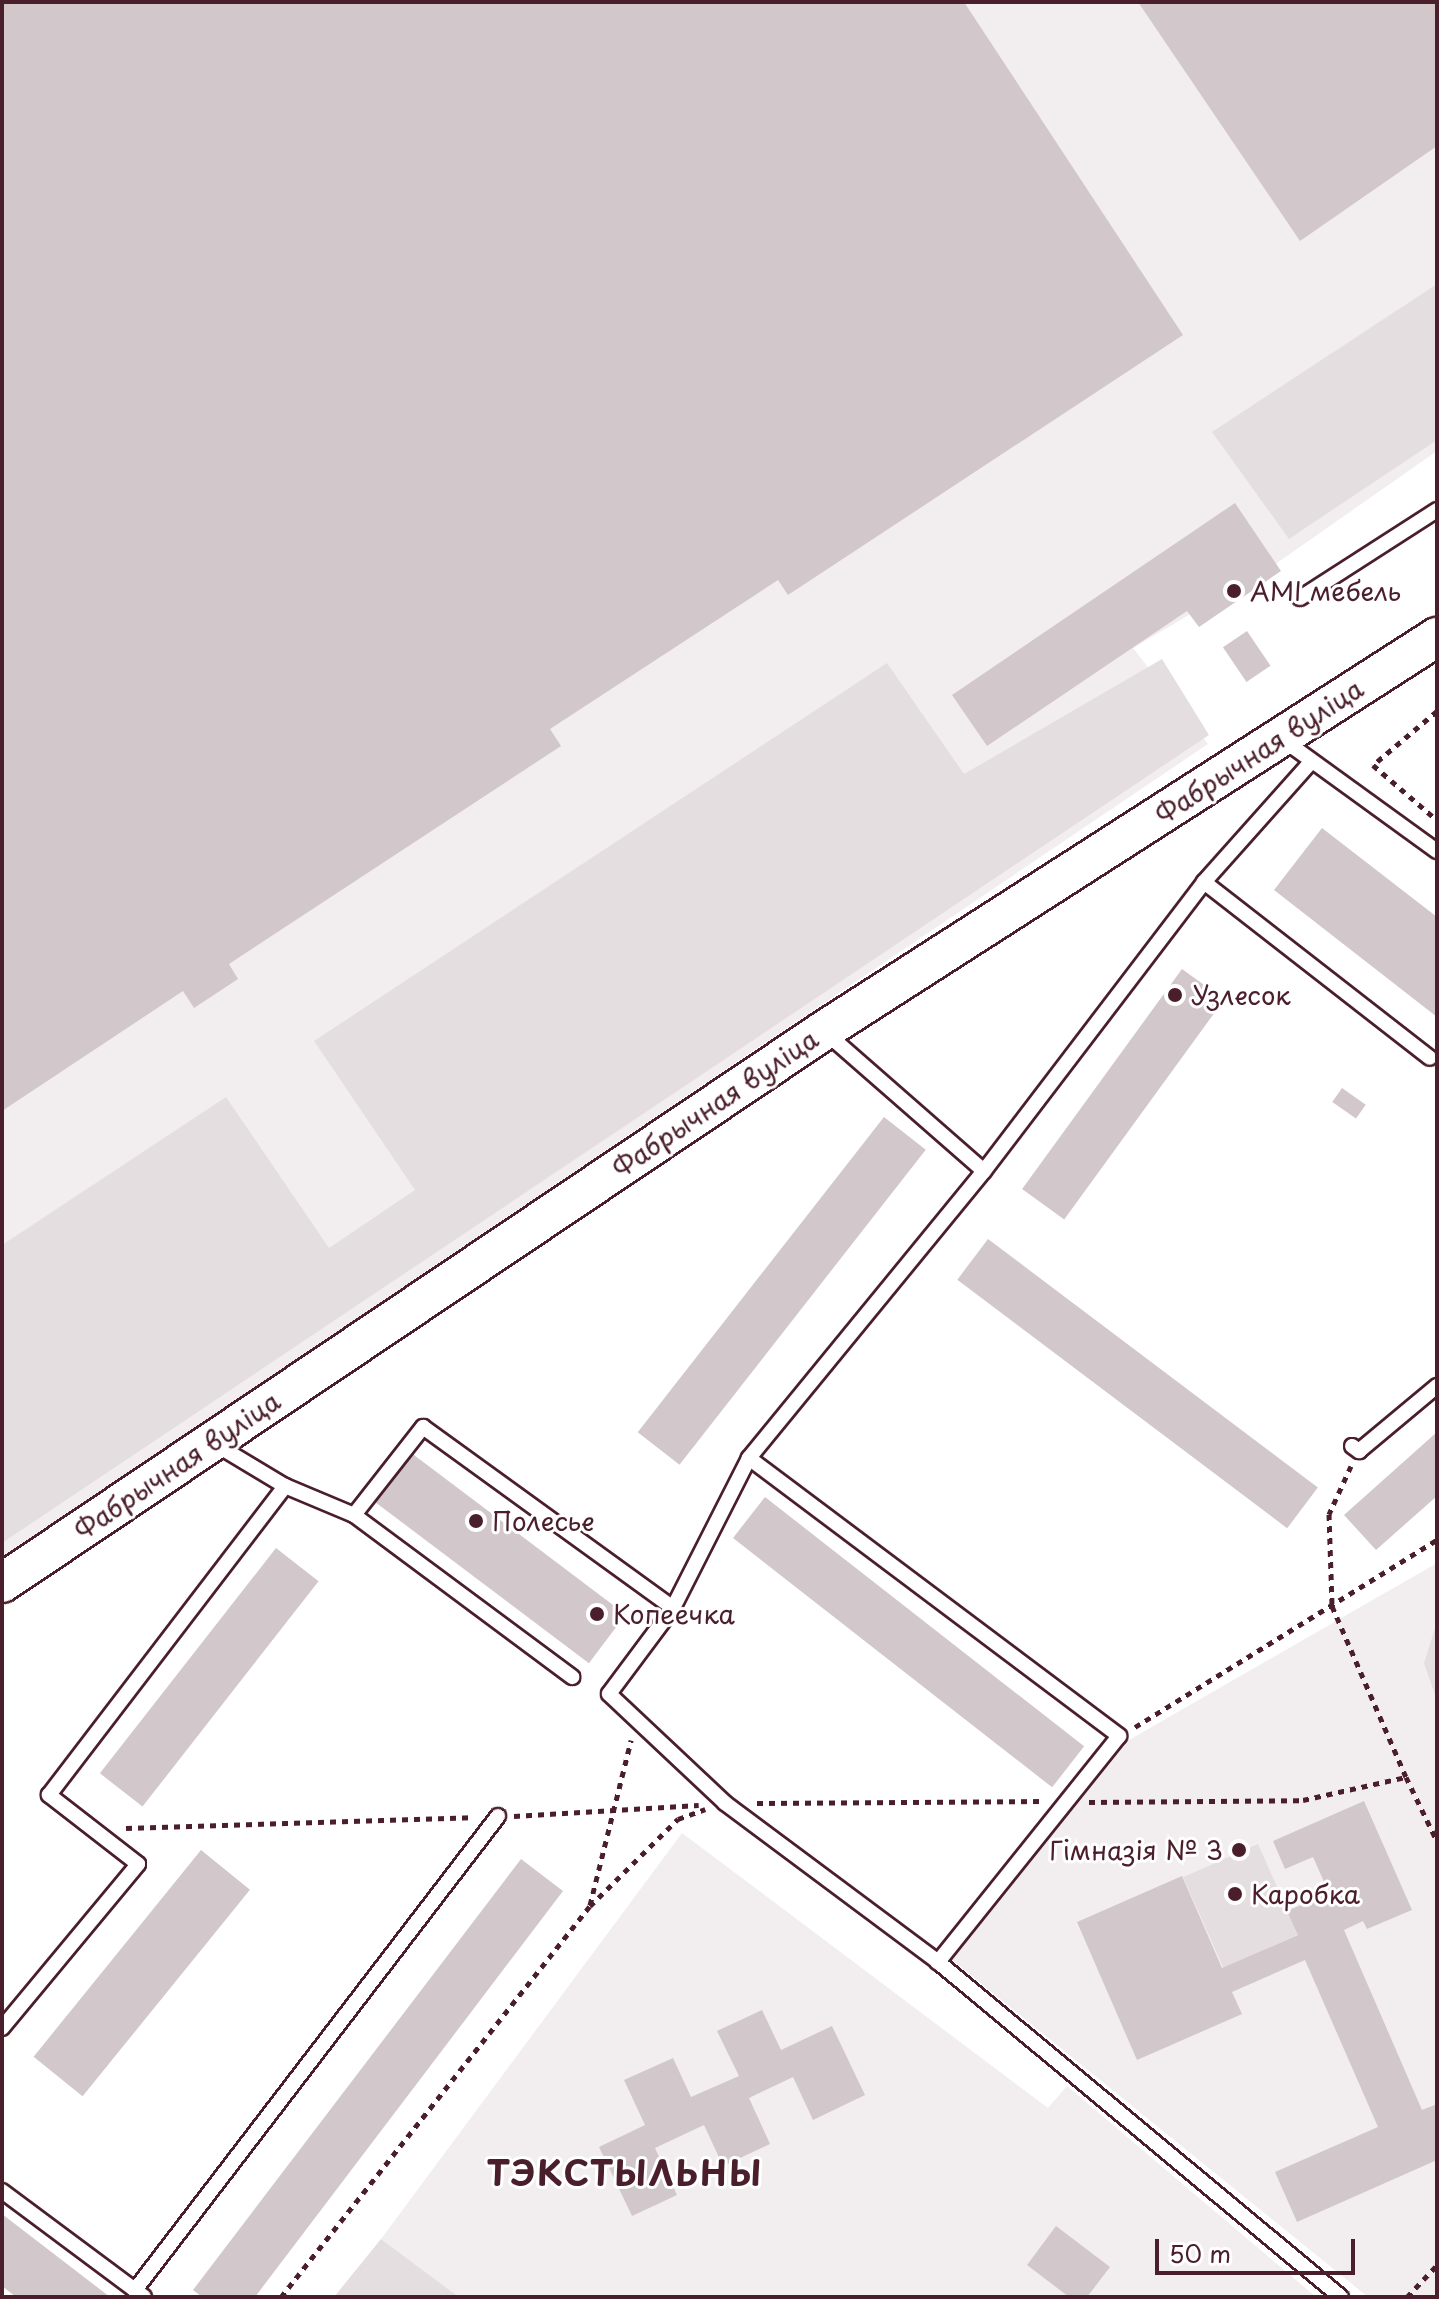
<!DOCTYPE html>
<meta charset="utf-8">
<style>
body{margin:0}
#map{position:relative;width:1439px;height:2299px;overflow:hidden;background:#fff;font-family:"Playpen Sans",sans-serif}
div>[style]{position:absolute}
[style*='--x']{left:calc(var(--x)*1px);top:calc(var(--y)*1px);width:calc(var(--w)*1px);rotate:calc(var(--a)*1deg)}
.built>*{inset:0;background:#f2eeef}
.green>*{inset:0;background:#e5dee0;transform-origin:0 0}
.building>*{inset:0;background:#d2c7cb;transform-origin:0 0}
.path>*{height:5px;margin-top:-2.5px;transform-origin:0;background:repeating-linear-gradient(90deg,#4a1f2b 0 6px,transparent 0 12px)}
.roads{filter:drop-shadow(2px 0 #4a1f2b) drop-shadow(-2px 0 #4a1f2b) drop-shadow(0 2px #4a1f2b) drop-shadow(0 -2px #4a1f2b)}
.lane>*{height:14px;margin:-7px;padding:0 7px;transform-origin:7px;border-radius:7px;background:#fff}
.secondary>*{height:38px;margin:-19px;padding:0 19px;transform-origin:19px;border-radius:19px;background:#fff}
.dots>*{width:22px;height:22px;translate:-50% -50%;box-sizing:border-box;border:4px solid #fff;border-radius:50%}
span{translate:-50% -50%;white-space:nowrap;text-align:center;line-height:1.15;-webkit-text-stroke:6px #fff;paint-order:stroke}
.poi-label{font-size:26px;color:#4a1f2b}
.left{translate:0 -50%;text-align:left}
.right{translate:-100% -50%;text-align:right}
.street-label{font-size:26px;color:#4a1f2b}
.district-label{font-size:34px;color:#4a1f2b;font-weight:700;letter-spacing:2px}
.frame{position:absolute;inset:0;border:4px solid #4a1f2b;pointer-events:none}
.scale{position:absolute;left:1155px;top:2239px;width:200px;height:36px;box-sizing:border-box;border:4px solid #4a1f2b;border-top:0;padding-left:10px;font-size:24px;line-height:28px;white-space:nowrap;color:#4a1f2b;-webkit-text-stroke:6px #fff;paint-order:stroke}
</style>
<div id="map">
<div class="built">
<i style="clip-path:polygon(2px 2px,1437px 2px,1437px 451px,1277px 563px,1133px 648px,1208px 744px,2px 1558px)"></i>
<i style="clip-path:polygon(1437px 1563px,1437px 2297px,1368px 2297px,952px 1960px,1129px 1740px)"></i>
<i style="clip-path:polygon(682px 1833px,1048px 2108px,1067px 2086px,1316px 2297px,459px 2297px,381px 2239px)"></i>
</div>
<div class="green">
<i style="clip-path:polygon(1437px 284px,1437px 440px,1289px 539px,1212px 432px)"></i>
<i style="clip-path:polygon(1162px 659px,1209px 735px,2px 1543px,2px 1245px,226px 1097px,329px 1248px,415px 1190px,314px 1041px,887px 663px,964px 774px)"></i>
<i style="clip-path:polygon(1437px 1622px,1437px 1701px,1424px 1663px)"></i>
<i style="left:1258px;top:1844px;width:99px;height:82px;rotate:66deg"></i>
<i style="clip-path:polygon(381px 2239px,459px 2297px,334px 2297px)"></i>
</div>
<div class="building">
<i style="clip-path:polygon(2px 2px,964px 2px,1183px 335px,788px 595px,778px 580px,550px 729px,561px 746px,229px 964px,238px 979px,194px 1008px,183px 991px,2px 1111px)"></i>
<i style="clip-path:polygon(1138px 2px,1437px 2px,1437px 146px,1300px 241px)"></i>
<i style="clip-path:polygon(1235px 503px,1281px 571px,1199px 627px,1187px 611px,987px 746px,952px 695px)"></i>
<i style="left:1247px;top:631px;width:42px;height:29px;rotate:56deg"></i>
<i style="clip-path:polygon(1322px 828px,1437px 917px,1437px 1017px,1274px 890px)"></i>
<i style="left:1182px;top:969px;width:52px;height:272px;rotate:36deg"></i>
<i style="left:1342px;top:1088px;width:29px;height:17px;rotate:35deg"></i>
<i style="left:884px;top:1117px;width:53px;height:400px;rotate:38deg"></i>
<i style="left:988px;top:1239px;width:413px;height:51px;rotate:37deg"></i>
<i style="clip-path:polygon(1437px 1432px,1437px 1496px,1376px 1550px,1344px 1515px)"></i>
<i style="left:410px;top:1452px;width:270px;height:61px;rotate:37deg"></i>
<i style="left:765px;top:1497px;width:405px;height:52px;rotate:38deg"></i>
<i style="left:276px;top:1548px;width:54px;height:286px;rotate:38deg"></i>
<i style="clip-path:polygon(1364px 1801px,1412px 1910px,1367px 1929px,1363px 1921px,1344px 1930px,1422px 2110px,1437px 2104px,1437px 2160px,1297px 2222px,1275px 2172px,1378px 2127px,1305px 1960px,1232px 1992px,1242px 2014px,1137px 2060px,1077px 1922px,1182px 1876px,1222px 1968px,1298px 1935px,1287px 1911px,1329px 1893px,1313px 1857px,1285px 1869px,1273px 1841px)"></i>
<i style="left:201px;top:1850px;width:63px;height:266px;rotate:39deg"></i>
<i style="clip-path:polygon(521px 1859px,563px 1891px,255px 2297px,202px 2297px,193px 2290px)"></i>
<i style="clip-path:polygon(762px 2010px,781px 2050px,832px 2026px,865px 2095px,813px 2120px,793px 2077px,749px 2098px,770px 2144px,723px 2166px,704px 2125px,655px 2148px,677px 2195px,632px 2216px,599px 2147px,645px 2125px,624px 2080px,673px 2058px,691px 2097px,739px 2076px,717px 2031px)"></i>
<i style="clip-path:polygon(2px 2214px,110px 2297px,16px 2297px,2px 2286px)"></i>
<i style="clip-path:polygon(1056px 2226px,1110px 2267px,1087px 2297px,1069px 2297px,1027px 2265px)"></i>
</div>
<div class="path">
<i style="--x:1437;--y:711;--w:84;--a:139.8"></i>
<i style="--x:1373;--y:765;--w:84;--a:40.7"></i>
<i style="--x:1351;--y:1466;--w:53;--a:114.6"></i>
<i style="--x:1329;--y:1514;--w:92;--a:88.1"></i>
<i style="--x:1332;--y:1606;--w:186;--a:66.6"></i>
<i style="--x:1135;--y:1727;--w:355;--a:-31.8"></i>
<i style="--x:1089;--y:1802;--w:214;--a:-0.5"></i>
<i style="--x:1303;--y:1800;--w:106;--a:-12.6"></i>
<i style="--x:1406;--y:1777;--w:71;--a:64.2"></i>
<i style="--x:757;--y:1803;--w:286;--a:-0.4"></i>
<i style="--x:514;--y:1816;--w:185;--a:-3.4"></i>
<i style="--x:126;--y:1828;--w:346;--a:-1.8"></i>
<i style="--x:590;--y:1905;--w:170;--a:-76"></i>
<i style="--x:281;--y:2297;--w:498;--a:-51.7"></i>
<i style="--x:590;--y:1906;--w:124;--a:-44.7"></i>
<i style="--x:678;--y:1819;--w:29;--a:-20"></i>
<i style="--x:1407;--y:2297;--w:44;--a:-46.8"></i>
</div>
<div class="roads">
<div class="lane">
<i style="--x:1300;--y:598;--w:163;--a:-32.7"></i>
<i style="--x:1282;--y:739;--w:191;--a:35.9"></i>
<i style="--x:1204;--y:882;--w:286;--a:37.9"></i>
<i style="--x:825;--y:1032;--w:211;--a:41.2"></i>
<i style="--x:215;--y:1444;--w:82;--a:31"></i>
<i style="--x:285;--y:1486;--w:75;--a:22.8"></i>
<i style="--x:354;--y:1515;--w:112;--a:-51.9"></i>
<i style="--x:423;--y:1427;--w:309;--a:35.9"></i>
<i style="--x:673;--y:1608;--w:168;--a:-63.1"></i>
<i style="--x:749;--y:1458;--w:371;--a:-50.7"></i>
<i style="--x:984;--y:1171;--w:363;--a:-52.7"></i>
<i style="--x:1204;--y:882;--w:161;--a:-48.3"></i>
<i style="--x:1352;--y:1446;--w:9;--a:36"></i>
<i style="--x:1359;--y:1451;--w:102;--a:-39.8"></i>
<i style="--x:749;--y:1458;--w:463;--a:36.9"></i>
<i style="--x:1119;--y:1736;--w:290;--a:128.7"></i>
<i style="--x:354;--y:1515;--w:272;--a:36.6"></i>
<i style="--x:673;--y:1608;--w:107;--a:126.7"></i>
<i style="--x:609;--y:1694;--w:159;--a:43.2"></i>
<i style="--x:725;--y:1803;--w:266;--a:36.7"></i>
<i style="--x:938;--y:1962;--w:524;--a:39.74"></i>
<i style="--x:2;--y:2028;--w:213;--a:-50.3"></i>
<i style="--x:138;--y:1864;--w:113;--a:-142.2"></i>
<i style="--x:49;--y:1795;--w:389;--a:-52.6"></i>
<i style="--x:2;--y:2191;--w:177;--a:36.7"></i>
<i style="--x:135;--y:2290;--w:597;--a:-52.55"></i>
</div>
<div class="secondary">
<i style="--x:2;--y:1583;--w:989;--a:-33.91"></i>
<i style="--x:823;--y:1031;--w:730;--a:-32.69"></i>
</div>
</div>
<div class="dots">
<i style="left:1234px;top:591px;background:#4a1f2b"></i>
<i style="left:1175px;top:995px;background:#4a1f2b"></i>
<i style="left:476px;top:1521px;background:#4a1f2b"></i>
<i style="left:597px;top:1614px;background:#4a1f2b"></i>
<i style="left:1239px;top:1850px;background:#4a1f2b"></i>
<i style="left:1235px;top:1894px;background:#4a1f2b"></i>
</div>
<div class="poi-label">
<span class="left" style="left:1250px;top:591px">AMI мебель</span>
<span class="left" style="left:1191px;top:995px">Узлесок</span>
<span class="left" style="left:492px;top:1521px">Полесье</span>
<span class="left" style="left:613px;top:1614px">Копеечка</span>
<span class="right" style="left:1223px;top:1850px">Гімназія № 3</span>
<span class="left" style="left:1251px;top:1894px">Каробка</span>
</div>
<div class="street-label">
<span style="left:1259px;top:751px;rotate:-33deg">Фабрычная вуліца</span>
<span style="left:715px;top:1103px;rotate:-34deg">Фабрычная вуліца</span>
<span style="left:177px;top:1465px;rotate:-34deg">Фабрычная вуліца</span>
</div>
<div class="district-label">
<span style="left:625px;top:2173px">ТЭКСТЫЛЬНЫ</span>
</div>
<div class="frame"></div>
<div class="scale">50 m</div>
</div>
